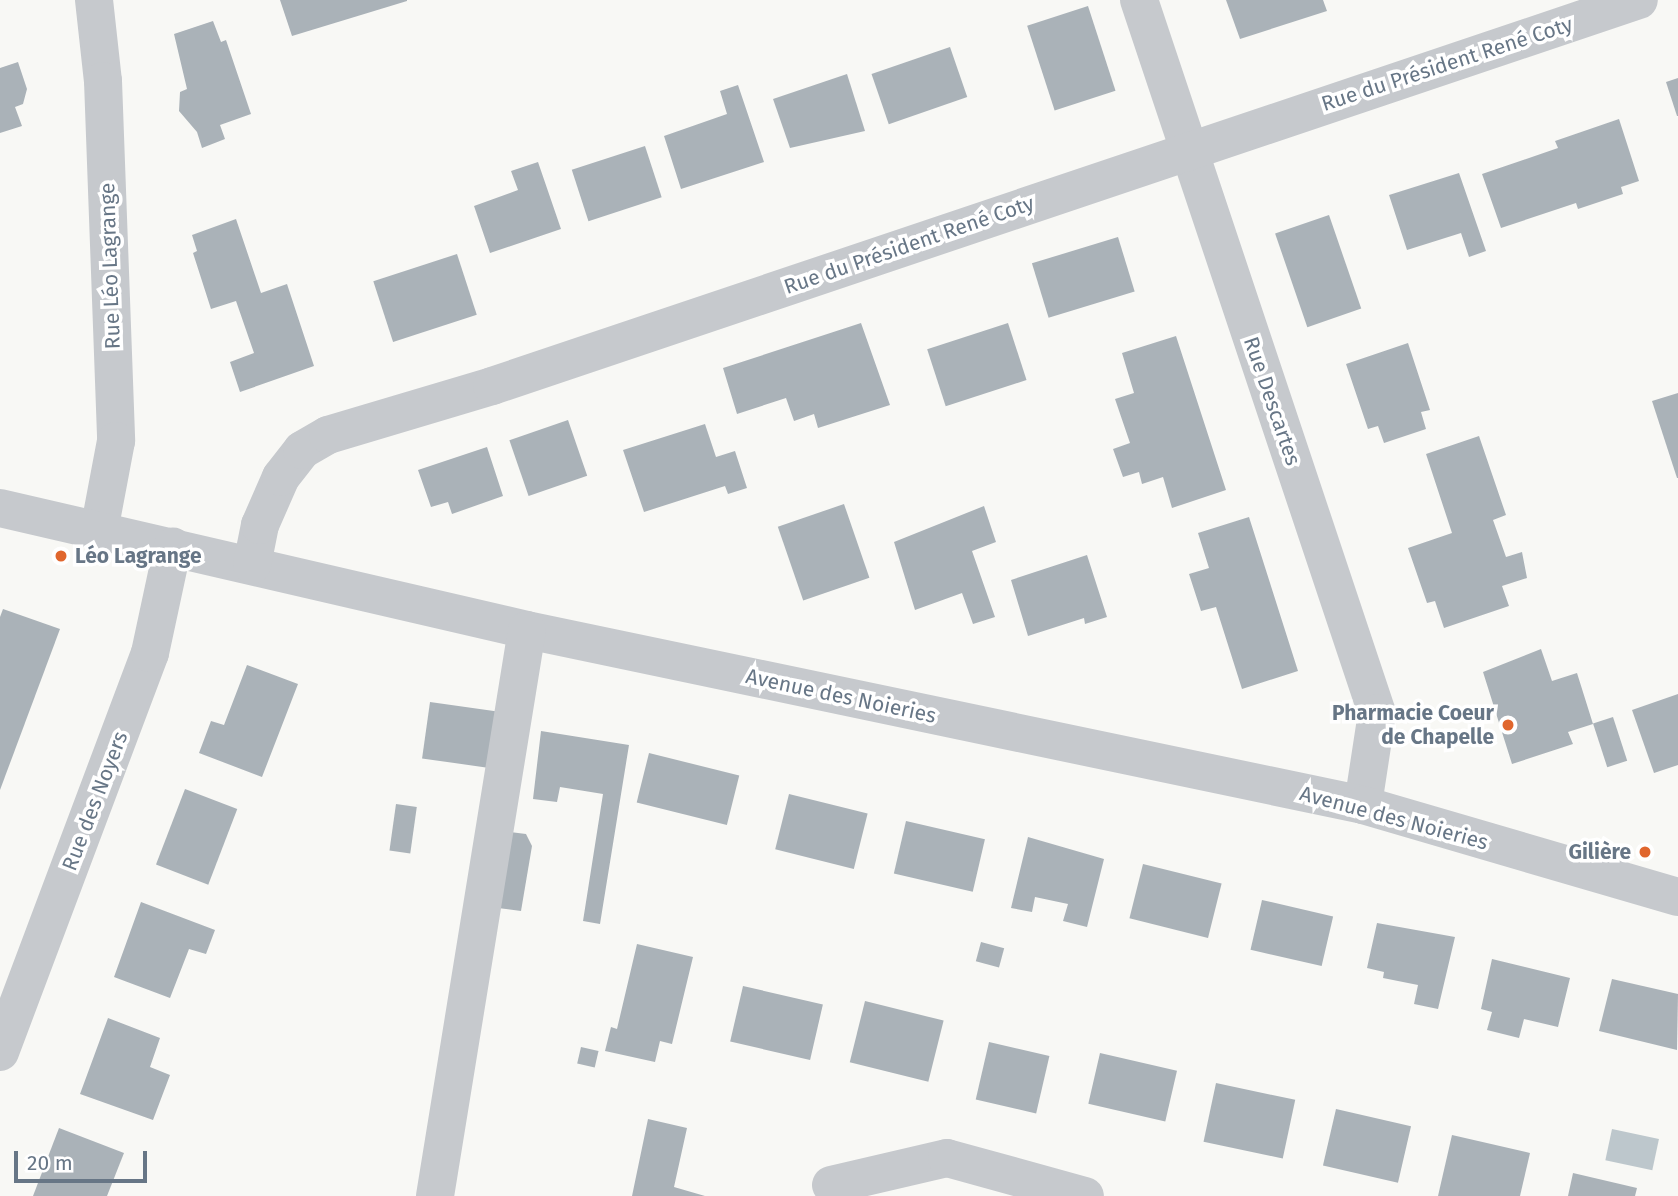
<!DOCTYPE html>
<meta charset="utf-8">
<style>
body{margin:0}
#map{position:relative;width:1678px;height:1196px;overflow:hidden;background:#f8f8f5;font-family:"Fira Sans",sans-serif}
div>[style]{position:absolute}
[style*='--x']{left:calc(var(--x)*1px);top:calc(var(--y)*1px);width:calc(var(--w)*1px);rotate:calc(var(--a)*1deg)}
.water>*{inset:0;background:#bdc7cc;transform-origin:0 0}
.building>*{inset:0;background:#aab2b8;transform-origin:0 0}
.minor>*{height:38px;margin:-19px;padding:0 19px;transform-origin:19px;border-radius:19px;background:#c6c9cd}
.dots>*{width:19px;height:19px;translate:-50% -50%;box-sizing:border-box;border:4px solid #fff;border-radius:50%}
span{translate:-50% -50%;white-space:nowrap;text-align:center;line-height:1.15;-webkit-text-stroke:7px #fff;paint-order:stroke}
.street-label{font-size:21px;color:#677686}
.poi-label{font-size:21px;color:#677686;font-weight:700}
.left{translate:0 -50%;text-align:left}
.right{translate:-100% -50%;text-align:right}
.scale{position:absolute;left:14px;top:1151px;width:133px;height:32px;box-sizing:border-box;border:4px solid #677686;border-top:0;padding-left:9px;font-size:21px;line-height:24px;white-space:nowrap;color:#677686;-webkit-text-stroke:5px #fff;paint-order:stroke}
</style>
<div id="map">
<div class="water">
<i style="left:1612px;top:1129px;width:48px;height:32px;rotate:12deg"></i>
</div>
<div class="building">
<i style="clip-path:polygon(280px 0,407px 0,407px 1px,292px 36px)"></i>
<i style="clip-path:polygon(1226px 0,1323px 0,1327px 11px,1240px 39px)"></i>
<i style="left:1088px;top:6px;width:89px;height:64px;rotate:72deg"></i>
<i style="clip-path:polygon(213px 21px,221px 42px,226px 40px,251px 114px,220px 125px,225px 139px,202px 148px,197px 132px,179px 111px,180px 92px,187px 89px,174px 34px)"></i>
<i style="left:950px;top:47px;width:53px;height:83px;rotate:71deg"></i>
<i style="clip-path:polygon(18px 62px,27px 89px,23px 104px,15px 107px,22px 126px,0 133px,0 68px)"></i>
<i style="clip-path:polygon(847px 74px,865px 131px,790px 148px,773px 99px)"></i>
<i style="clip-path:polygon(1678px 78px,1678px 116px,1677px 116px,1666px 82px)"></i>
<i style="clip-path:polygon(738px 85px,764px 162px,681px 189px,664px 136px,727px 114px,720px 91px)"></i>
<i style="clip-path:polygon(1619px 119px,1639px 181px,1621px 187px,1623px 194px,1578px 209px,1576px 203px,1501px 228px,1482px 174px,1558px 148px,1555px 141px)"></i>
<i style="left:645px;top:146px;width:54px;height:77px;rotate:72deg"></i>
<i style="clip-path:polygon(538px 162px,561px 229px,490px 253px,474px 206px,518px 190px,511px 171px)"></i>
<i style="clip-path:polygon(1459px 173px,1486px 251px,1469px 257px,1461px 233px,1407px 250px,1389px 195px)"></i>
<i style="left:1329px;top:215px;width:99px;height:57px;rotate:71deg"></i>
<i style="clip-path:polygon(236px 219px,261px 293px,287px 284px,314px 366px,240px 392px,230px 362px,254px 353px,236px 301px,211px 309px,193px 253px,197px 251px,192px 235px)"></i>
<i style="left:1118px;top:237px;width:57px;height:90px;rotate:73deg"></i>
<i style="left:457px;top:254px;width:64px;height:88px;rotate:72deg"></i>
<i style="clip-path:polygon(861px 323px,890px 405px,818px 428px,814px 414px,794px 421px,786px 398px,737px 414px,723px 368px)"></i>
<i style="left:1008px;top:323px;width:60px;height:85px;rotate:72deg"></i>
<i style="clip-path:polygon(1176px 336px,1226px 490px,1172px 508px,1163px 477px,1142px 484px,1139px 472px,1123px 477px,1113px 449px,1130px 443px,1115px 399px,1134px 393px,1122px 353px)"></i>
<i style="clip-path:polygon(1408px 343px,1430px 410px,1421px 412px,1426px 429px,1384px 443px,1378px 426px,1368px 429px,1346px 364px)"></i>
<i style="clip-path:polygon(1678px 393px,1678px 478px,1677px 478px,1652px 401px)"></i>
<i style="left:568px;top:420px;width:59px;height:62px;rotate:71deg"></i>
<i style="clip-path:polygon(705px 424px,716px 457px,735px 451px,747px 488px,728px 494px,725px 486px,644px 512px,623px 450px)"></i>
<i style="clip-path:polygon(1479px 436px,1506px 515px,1493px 520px,1506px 557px,1522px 552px,1527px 578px,1502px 586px,1509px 606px,1444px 628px,1435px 601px,1427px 603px,1408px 548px,1452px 533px,1426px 454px)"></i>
<i style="clip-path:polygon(487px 447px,503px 496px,452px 514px,448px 502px,431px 507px,418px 470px)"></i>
<i style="left:844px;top:504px;width:78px;height:70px;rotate:71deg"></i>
<i style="clip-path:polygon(984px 506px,996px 542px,972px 551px,995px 617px,973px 624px,962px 593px,915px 610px,894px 542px)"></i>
<i style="clip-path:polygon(1249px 517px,1298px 671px,1242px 689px,1216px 607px,1201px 611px,1189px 574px,1209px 568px,1198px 533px)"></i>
<i style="clip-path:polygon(1087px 555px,1107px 617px,1085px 624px,1084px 618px,1028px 636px,1011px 580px)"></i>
<i style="clip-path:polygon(3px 609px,60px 629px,0 790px,0 617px)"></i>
<i style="clip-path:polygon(1541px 649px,1552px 681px,1577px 673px,1593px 724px,1568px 732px,1573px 744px,1512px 764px,1483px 672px)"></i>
<i style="clip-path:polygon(247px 665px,298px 684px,262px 777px,199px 753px,211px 721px,224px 725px)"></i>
<i style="clip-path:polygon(1678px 694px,1678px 765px,1654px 773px,1632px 710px)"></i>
<i style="left:430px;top:702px;width:68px;height:57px;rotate:8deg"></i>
<i style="left:1613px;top:717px;width:46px;height:21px;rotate:72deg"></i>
<i style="clip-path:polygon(541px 731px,629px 745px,600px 924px,583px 921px,603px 794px,560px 787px,557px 802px,533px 799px)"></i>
<i style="left:649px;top:753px;width:93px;height:51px;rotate:14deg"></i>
<i style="left:185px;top:789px;width:56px;height:81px;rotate:21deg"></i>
<i style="left:789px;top:794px;width:81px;height:57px;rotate:14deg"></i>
<i style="left:396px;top:804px;width:21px;height:47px;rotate:8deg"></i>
<i style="left:906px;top:821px;width:81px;height:54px;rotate:13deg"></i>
<i style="clip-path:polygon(510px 832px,526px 834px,532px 846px,521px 911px,498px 908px)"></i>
<i style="clip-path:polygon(1028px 837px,1104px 859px,1087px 927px,1063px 921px,1068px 904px,1035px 897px,1032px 912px,1011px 908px)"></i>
<i style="left:1143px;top:864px;width:81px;height:56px;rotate:14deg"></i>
<i style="left:1262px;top:900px;width:73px;height:51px;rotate:13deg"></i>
<i style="clip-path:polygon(141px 902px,215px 930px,206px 954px,189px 949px,170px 998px,114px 977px)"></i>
<i style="clip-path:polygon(1377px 923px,1455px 937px,1438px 1009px,1414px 1004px,1418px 985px,1383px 978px,1384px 972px,1367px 968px)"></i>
<i style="left:981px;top:942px;width:24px;height:20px;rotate:15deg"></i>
<i style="clip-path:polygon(637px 944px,693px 957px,672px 1044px,660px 1041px,655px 1062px,605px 1051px,611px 1027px,617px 1029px)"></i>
<i style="clip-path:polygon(1492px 959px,1570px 978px,1558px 1027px,1524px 1019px,1519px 1038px,1487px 1030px,1492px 1012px,1481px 1009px)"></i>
<i style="clip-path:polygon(1612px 979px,1678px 994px,1677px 1050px,1599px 1031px)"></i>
<i style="left:743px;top:986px;width:82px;height:57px;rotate:13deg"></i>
<i style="left:865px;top:1001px;width:81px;height:63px;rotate:14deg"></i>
<i style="clip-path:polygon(108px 1018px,160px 1038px,150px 1067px,170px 1075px,153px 1120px,80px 1094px)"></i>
<i style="left:989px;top:1042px;width:62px;height:59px;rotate:13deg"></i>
<i style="left:581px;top:1047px;width:18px;height:17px;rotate:13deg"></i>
<i style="left:1100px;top:1053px;width:79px;height:52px;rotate:13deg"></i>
<i style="left:1216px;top:1083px;width:81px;height:60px;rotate:12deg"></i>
<i style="left:1336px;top:1109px;width:77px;height:58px;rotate:13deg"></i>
<i style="clip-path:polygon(648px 1119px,687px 1128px,674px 1187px,705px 1196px,632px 1196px)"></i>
<i style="clip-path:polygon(59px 1128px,124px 1153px,107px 1196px,33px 1196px)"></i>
<i style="clip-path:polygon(1452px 1135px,1530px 1153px,1520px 1196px,1438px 1196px)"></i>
<i style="clip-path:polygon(1573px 1173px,1637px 1188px,1635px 1196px,1568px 1196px)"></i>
</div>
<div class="minor">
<i style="--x:94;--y:0;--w:81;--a:83.7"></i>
<i style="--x:103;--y:81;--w:360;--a:87.9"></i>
<i style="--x:116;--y:441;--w:92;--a:100.7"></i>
<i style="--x:1139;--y:0;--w:752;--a:71.54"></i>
<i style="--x:1377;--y:713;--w:93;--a:98.7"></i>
<i style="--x:0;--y:508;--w:541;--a:13.03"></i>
<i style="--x:527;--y:630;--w:854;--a:11.82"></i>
<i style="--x:1363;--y:805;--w:328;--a:16.3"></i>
<i style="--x:252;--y:565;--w:41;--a:-78.7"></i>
<i style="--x:260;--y:525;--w:52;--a:-66.4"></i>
<i style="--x:281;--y:477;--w:34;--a:-52"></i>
<i style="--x:302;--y:450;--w:30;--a:-30"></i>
<i style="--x:328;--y:435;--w:171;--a:-16.6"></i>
<i style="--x:492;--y:386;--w:1210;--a:-18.6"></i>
<i style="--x:0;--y:1052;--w:426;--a:-69.4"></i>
<i style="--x:150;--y:653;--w:109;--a:-77.9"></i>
<i style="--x:831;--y:1185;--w:119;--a:-13.1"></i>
<i style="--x:947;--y:1158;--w:143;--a:15.4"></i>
<i style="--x:435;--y:1196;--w:573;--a:-80.77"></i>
</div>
<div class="dots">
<i style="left:61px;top:556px;background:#e0662d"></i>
<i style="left:1508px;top:725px;background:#e0662d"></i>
<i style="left:1645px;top:852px;background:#e0662d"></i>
</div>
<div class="street-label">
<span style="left:1447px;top:64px;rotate:-18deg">Rue du Président René Coty</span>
<span style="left:909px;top:245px;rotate:-19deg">Rue du Président René Coty</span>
<span style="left:110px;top:266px;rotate:-92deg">Rue Léo Lagrange</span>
<span style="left:1272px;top:401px;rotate:71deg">Rue Descartes</span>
<span style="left:841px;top:696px;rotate:12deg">Avenue des Noieries</span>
<span style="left:95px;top:801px;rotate:-69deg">Rue des Noyers</span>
<span style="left:1394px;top:818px;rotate:15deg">Avenue des Noieries</span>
</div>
<div class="poi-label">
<span class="left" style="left:75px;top:556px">Léo Lagrange</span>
<span class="right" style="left:1494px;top:725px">Pharmacie Coeur<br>de Chapelle</span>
<span class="right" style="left:1631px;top:852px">Gilière</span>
</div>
<div class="scale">20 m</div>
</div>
